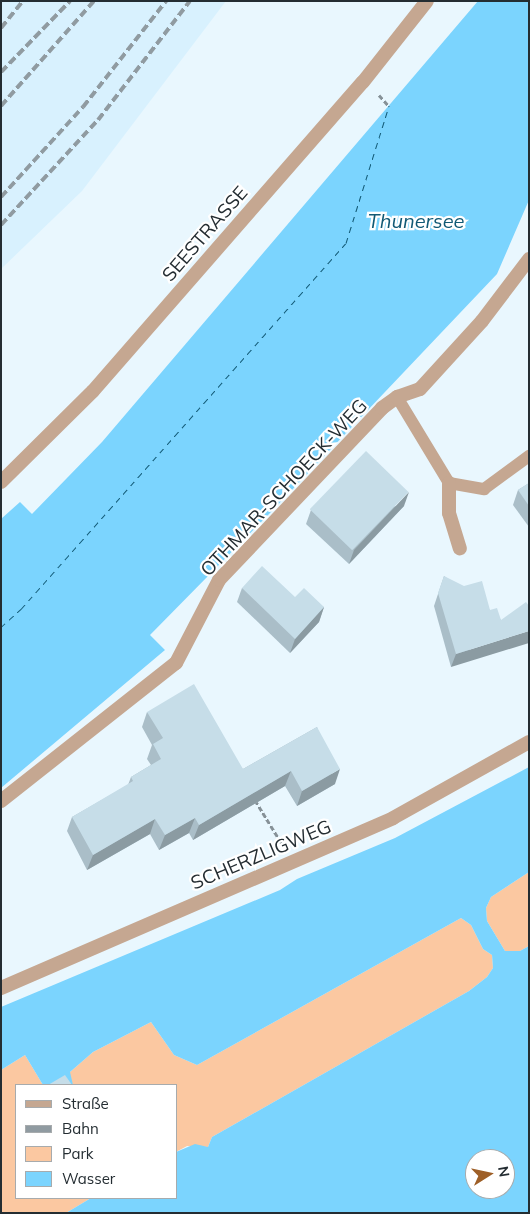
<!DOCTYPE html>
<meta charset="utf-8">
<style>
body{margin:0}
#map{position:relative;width:530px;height:1214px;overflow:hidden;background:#e9f7fe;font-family:Mulish,sans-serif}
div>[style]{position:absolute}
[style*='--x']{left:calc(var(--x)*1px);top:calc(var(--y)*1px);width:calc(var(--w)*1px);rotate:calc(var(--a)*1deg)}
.built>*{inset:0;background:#d8f1fe}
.green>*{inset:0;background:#fbc8a1}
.water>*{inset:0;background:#7bd4fe}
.ferry>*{height:1px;margin-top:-0.5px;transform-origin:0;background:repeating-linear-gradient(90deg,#115975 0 6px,transparent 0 11px)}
.path>*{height:3px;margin-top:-1.5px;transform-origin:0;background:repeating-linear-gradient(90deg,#869197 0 5px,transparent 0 7.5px)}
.service>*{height:12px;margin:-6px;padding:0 6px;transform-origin:6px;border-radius:6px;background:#c5a791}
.pedestrian>*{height:14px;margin:-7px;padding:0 7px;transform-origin:7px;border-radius:7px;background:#c5a791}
.minor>*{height:14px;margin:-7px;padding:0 7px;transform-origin:7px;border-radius:7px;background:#c5a791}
.tertiary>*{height:14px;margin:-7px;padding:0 7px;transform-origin:7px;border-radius:7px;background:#c5a791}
.rail>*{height:4px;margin-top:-2px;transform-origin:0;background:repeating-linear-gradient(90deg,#909ba1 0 8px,transparent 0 12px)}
.wall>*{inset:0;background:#aabec8}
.shaded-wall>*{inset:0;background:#8b9ba2}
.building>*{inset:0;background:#c6dde8;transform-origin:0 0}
span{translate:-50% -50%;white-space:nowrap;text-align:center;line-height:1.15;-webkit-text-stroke:4.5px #fff;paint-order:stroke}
.street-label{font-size:19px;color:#242d32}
.water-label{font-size:20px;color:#115975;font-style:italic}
.frame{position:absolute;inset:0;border:2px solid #242d32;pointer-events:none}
.legend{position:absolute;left:15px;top:1084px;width:162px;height:115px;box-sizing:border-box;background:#fff;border:1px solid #a7abad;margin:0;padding:6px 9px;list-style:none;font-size:15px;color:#242d32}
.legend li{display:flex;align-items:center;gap:10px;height:25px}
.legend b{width:25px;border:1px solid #a7abad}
.north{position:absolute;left:465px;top:1149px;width:50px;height:50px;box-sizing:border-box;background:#fff;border:1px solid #a7abad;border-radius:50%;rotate:80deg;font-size:14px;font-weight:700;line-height:20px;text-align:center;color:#242d32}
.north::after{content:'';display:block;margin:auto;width:18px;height:22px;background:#9e5f27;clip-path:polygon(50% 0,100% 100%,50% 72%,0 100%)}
</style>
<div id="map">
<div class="built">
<i style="clip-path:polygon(1px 1px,226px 1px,82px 191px,1px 269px)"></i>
</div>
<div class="green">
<i style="clip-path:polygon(529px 872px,529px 946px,520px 951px,505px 951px,487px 921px,486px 908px,491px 897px)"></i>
<i style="clip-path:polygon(461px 918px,471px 925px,483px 949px,492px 955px,493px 968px,487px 977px,469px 991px,212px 1137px,208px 1147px,187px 1146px,176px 1152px,176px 1085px,73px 1085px,70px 1081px,70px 1072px,93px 1052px,151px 1022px,174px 1055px,197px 1065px)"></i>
<i style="clip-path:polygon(25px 1055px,43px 1085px,16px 1085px,16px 1198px,91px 1198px,66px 1213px,1px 1213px,1px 1070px)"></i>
</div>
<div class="water">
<i style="clip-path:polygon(478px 1px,529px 1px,529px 200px,497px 274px,272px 511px,150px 635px,165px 650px,1px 788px,1px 519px,20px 502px,32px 514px,102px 442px)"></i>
<i style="clip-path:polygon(evenodd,529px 767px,529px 872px,491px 897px,486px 908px,487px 921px,505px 951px,520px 951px,529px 946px,529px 1213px,66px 1213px,91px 1198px,176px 1198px,176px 1152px,195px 1144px,208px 1147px,212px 1137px,469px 991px,487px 977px,493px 968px,492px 955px,483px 949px,471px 925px,461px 918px,197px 1065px,174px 1055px,151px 1022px,93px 1052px,70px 1072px,73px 1085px,43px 1085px,25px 1055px,1px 1070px,1px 1007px,280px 890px,297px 879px,395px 838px,529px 767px,475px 1159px,505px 1159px,505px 1189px,475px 1189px,475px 1159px)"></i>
</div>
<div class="ferry">
<i style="--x:1;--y:627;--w:27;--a:-42"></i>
<i style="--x:21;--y:609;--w:489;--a:-48.4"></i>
<i style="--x:346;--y:243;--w:144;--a:-72.6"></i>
</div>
<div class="path">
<i style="--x:379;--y:95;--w:15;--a:48"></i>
<i style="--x:255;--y:800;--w:52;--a:58.5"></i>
</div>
<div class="service">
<i style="--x:397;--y:397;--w:100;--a:58.8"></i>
<i style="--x:449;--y:483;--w:36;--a:10"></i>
<i style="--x:484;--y:489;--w:56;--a:-36.3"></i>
</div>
<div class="pedestrian">
<i style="--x:1;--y:988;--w:427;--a:-23.4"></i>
<i style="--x:393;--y:818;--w:156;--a:-29.2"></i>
</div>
<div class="minor">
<i style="--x:449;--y:483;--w:30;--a:90"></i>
<i style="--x:449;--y:513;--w:37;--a:73"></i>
<i style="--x:1;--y:801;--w:223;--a:-38.3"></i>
<i style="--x:176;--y:663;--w:93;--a:-62.6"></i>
<i style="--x:219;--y:580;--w:237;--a:-46.5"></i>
<i style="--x:382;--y:408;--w:19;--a:-36"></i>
<i style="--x:397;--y:397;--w:24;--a:-19"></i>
<i style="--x:420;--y:389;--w:92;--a:-47.6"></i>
<i style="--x:482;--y:321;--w:78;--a:-52.8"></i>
</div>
<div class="tertiary">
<i style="--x:1;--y:482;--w:129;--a:-44.7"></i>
<i style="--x:93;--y:391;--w:410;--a:-48.9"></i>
<i style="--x:363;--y:82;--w:103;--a:-51.7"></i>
</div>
<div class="rail">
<i style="--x:1;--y:28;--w:35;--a:-51"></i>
<i style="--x:1;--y:72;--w:99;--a:-45.8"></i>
<i style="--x:1;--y:106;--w:140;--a:-48.5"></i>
<i style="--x:1;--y:197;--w:122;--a:-47.7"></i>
<i style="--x:83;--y:107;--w:135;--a:-51.9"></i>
<i style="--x:1;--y:225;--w:143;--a:-47.3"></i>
<i style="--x:98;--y:120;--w:150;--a:-52.3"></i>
</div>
<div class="wall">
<i style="clip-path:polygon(529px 483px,529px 527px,513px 505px,518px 490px)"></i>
<i style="clip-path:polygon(404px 506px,349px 564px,306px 524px,311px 510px)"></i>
<i style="clip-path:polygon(444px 576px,490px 610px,501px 620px,451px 667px,434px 606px)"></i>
<i style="clip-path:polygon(242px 588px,324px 607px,319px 622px,290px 653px,237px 602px)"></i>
<i style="clip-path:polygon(147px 712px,243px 769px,317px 727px,335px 784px,297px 806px,285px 786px,193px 840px,189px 833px,159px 850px,150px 834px,87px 870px,67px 831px,72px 817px,128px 785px,131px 777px,151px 765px,147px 759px,152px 745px,142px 727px)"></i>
</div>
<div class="shaded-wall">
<i style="clip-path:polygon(409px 492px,404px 506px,349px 564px,354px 550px)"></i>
<i style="clip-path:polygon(324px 607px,319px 622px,290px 653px,295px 639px)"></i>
<i style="clip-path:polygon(529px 631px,529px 643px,451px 667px,456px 654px)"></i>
<i style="clip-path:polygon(340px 769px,335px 784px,297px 806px,302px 791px)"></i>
<i style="clip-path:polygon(291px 771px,285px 786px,193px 840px,199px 825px)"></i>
<i style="clip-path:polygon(195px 818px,189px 833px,159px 850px,165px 835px)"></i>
<i style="clip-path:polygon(155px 819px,150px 834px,87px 870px,93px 855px)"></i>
</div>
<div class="building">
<i style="left:366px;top:451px;width:59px;height:81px;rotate:44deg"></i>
<i style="clip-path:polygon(529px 483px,529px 506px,518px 490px)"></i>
<i style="clip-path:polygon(262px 566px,295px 597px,304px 588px,324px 607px,295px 639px,242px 588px)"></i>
<i style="clip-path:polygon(444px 576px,464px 586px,482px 581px,490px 610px,497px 608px,501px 620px,526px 602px,529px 606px,529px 631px,456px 654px,438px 593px)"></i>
<i style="clip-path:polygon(194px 684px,243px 769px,317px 727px,340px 769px,302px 791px,291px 771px,199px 825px,195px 818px,165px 835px,155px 819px,93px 855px,72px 817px,133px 781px,131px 777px,161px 759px,153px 744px,163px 738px,147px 712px)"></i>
<i style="clip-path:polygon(65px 1075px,72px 1085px,48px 1085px)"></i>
</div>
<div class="street-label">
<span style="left:205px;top:234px;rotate:-49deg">SEESTRASSE</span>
<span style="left:284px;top:488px;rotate:-47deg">OTHMAR-SCHOECK-WEG</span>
<span style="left:261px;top:855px;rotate:-23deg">SCHERZLIGWEG</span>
</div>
<div class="water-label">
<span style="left:416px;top:220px">Thunersee</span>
</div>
<div class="frame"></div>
<ul class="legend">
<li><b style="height:6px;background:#c5a791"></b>Straße</li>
<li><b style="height:6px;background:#909ba1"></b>Bahn</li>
<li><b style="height:14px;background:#fbc8a1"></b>Park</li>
<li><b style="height:14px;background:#7bd4fe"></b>Wasser</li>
</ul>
<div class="north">N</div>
</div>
